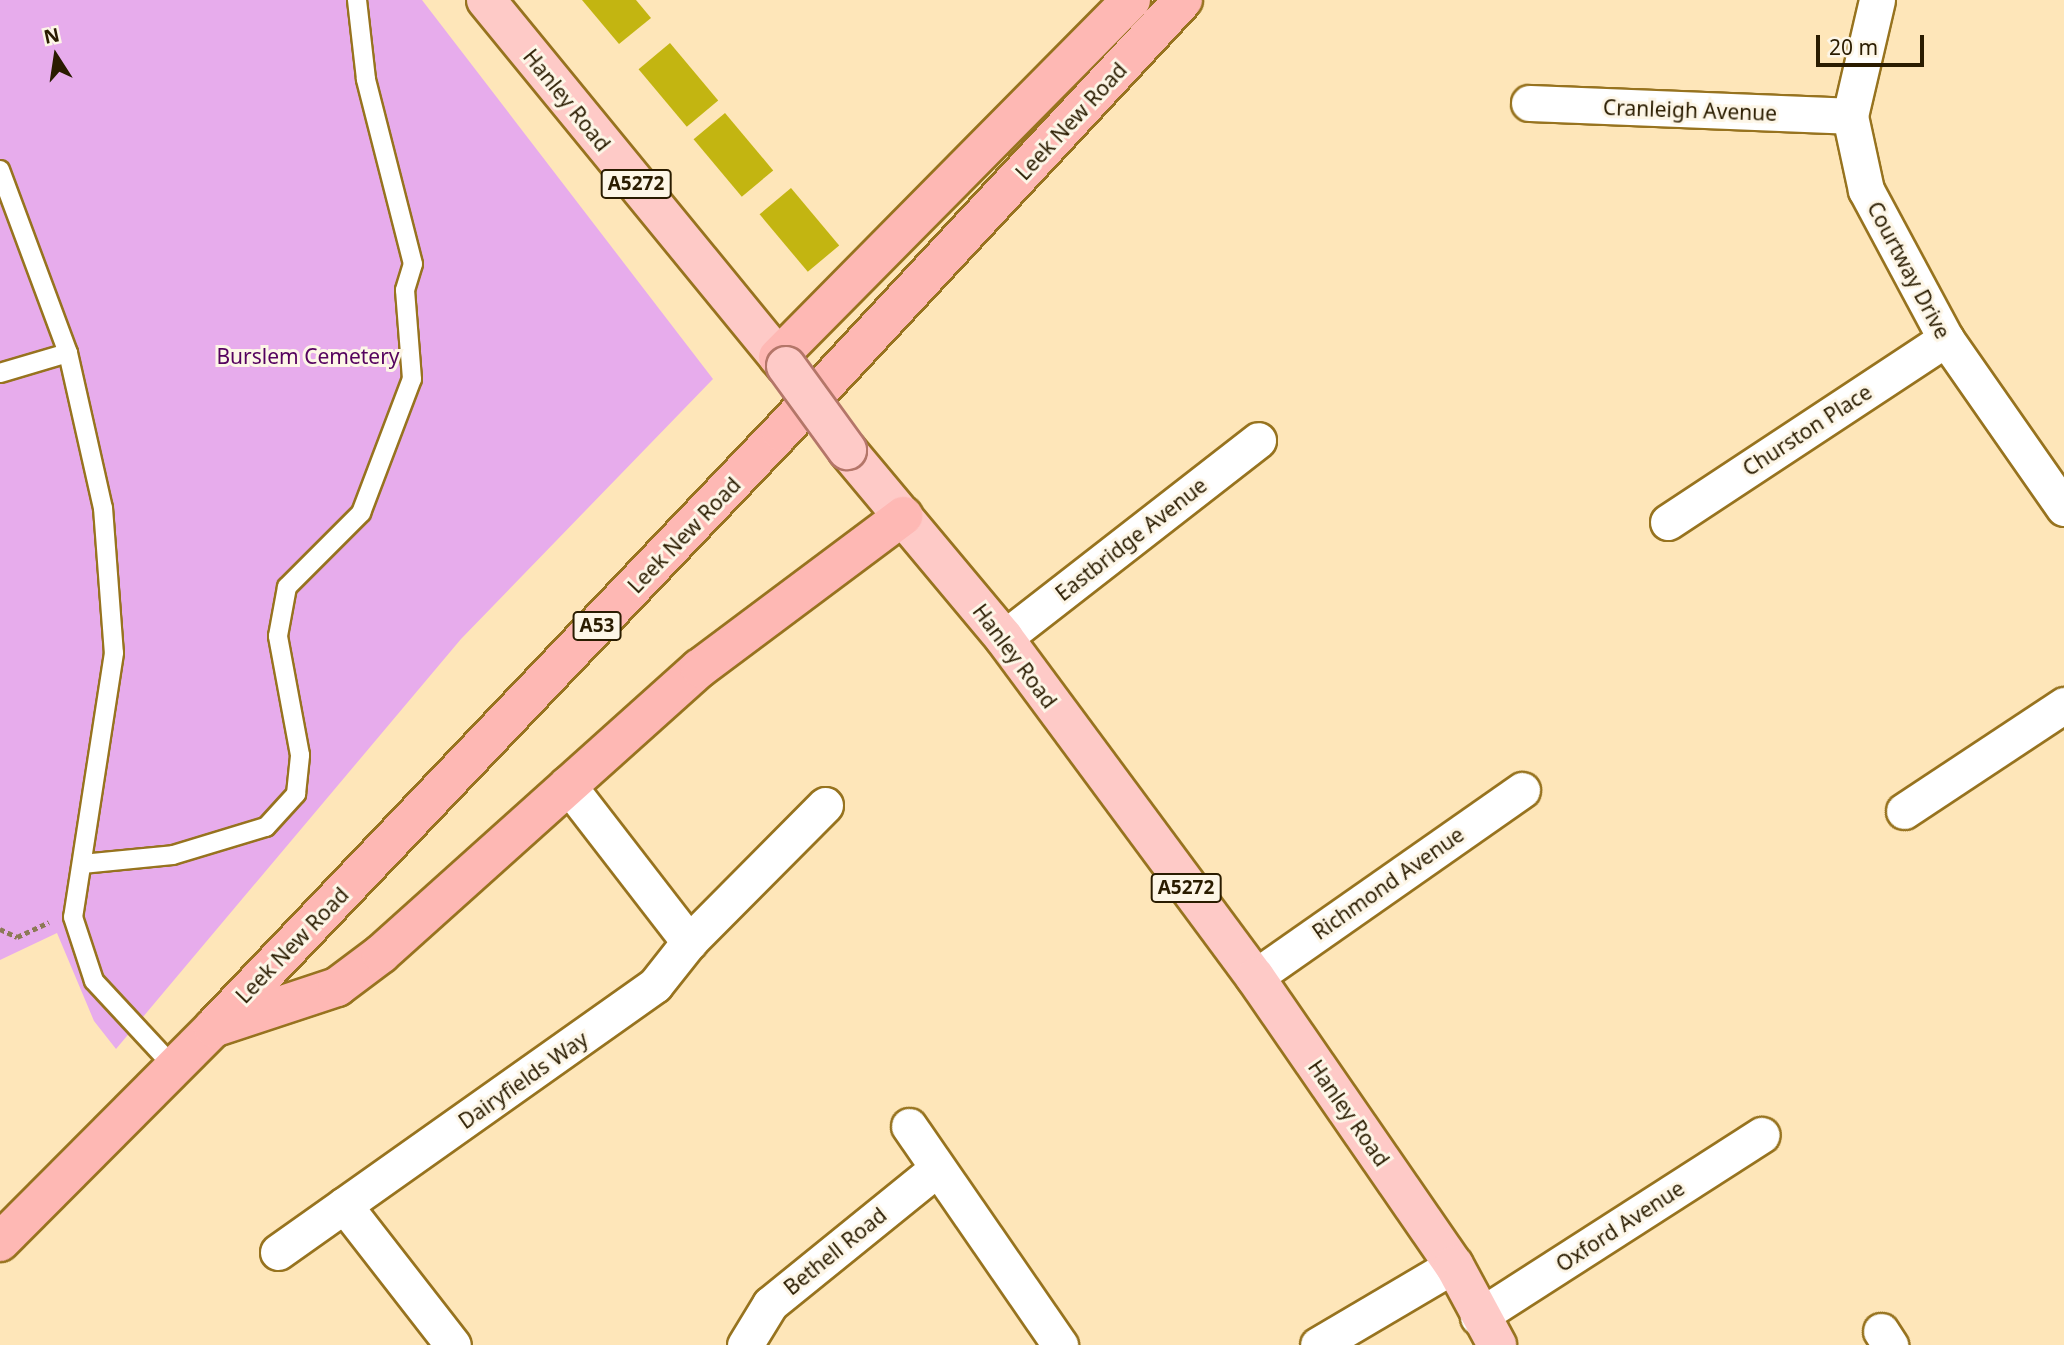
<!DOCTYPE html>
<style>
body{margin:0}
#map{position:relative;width:2064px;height:1345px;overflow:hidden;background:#fee6b9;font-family:"Noto Sans",sans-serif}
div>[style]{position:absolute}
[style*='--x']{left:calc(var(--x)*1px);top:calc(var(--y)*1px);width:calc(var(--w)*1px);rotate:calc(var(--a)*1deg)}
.green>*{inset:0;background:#e7acec}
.building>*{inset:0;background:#c3b511;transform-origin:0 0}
.path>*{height:4.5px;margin-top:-2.25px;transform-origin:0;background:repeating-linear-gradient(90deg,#8c7955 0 5px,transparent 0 8.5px)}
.roads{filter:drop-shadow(2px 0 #97731f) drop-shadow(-2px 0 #97731f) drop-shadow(0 2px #97731f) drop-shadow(0 -2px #97731f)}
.service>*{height:18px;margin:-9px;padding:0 9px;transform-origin:9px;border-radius:9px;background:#fff}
.minor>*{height:35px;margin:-17.5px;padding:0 17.5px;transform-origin:17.5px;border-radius:17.5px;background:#fff}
.primary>*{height:38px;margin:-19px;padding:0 19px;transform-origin:19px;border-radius:19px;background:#fecac7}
.trunk>*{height:38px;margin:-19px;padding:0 19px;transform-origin:19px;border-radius:19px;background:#feb8b4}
.bridges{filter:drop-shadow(2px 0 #b47669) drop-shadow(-2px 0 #b47669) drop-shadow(0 2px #b47669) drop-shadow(0 -2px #b47669)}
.primary-bridge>*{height:38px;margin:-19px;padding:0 19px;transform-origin:19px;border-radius:19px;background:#fecac7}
span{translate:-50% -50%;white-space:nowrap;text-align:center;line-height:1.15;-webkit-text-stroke:6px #fdf6e7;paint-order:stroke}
.shield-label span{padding:2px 5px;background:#fdf6e7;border:2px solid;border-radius:5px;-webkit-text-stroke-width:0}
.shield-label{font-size:19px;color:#2a1c00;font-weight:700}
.street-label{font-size:21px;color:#2a1c00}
.park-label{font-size:21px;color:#55025e}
.north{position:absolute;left:21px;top:21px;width:70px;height:70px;-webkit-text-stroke:5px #fdf6e7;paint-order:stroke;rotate:348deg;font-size:19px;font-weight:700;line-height:28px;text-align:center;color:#2a1c00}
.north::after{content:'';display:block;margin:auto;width:24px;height:32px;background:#2a1c00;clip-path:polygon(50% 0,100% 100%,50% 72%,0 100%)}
.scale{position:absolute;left:1816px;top:35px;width:108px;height:32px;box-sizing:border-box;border:4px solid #2a1c00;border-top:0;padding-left:9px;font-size:21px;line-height:24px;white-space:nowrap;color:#2a1c00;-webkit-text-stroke:5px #fdf6e7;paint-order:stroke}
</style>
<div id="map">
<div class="green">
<i style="clip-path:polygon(0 0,422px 0,713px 379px,461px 639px,116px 1049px,94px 1021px,57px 933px,0 960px)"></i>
</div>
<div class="building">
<i style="clip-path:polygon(582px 0,636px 0,651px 18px,619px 44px)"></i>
<i style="left:670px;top:43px;width:75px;height:41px;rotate:50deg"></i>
<i style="left:725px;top:113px;width:75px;height:41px;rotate:50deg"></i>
<i style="left:791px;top:188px;width:75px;height:41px;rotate:50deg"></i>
</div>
<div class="path">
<i style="--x:0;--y:929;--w:19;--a:25"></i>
<i style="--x:17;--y:937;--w:35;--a:-25"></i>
</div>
<div class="roads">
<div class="service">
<i style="--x:0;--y:170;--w:195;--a:69.6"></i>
<i style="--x:0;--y:373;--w:71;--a:-16.4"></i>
<i style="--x:68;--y:353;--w:159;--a:77.3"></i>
<i style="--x:103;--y:508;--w:145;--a:85.7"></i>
<i style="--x:114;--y:653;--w:267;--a:98.8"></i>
<i style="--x:73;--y:917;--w:67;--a:71.8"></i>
<i style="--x:94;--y:981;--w:116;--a:47.1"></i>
<i style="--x:82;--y:864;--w:91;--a:-5.6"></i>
<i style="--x:173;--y:855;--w:97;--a:-16.8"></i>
<i style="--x:266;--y:827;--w:45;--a:-47.7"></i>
<i style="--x:296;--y:794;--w:39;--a:-84"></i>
<i style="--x:300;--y:755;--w:121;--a:-100.5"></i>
<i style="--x:278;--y:636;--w:50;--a:-79.6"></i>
<i style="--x:287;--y:587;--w:105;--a:-45"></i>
<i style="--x:361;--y:513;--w:143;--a:-69.2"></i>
<i style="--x:412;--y:379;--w:89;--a:-94.5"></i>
<i style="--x:405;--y:290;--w:27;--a:-73"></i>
<i style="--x:413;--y:264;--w:191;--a:-104.3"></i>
<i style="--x:366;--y:79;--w:80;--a:-96.5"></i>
</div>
<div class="minor">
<i style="--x:1877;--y:0;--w:119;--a:103.1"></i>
<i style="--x:1850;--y:116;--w:76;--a:77.8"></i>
<i style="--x:1866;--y:190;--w:169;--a:61.8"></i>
<i style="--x:1946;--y:339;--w:206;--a:55.1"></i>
<i style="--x:1529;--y:103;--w:321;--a:2.3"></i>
<i style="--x:1668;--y:522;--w:333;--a:-33.4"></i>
<i style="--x:1004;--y:638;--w:322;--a:-37.9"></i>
<i style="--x:567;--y:784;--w:200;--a:52.3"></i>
<i style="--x:1904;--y:811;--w:192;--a:-33.5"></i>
<i style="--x:1255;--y:977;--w:326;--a:-35"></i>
<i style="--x:909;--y:1126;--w:266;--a:55.4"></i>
<i style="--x:344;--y:1205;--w:177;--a:52.1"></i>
<i style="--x:278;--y:1252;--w:462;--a:-35.3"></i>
<i style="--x:655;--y:985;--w:55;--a:-51.7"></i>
<i style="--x:689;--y:942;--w:193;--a:-45.2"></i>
<i style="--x:1478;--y:1317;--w:337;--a:-32.7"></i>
<i style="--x:1881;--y:1331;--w:17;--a:57"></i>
<i style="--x:745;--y:1345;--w:48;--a:-58.6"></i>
<i style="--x:770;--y:1304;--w:215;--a:-39"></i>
<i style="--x:1318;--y:1345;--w:158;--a:-30.5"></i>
</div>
<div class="primary">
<i style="--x:486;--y:0;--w:473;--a:50.7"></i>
<i style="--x:847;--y:450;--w:245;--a:50.1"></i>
<i style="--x:1004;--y:638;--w:422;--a:53.5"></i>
<i style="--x:1255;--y:977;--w:350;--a:55.4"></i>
<i style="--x:1454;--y:1265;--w:91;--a:61.7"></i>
</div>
<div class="trunk">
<i style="--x:778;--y:357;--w:502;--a:-45.32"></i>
<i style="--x:213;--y:1028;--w:131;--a:-18.3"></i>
<i style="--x:337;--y:987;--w:55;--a:-36.9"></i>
<i style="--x:381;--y:954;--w:428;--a:-41.9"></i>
<i style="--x:700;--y:668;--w:254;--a:-36.8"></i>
<i style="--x:0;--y:1242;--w:302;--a:-45.1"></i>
<i style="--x:213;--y:1028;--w:823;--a:-46.38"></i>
<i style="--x:781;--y:432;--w:590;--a:-47.06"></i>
</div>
</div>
<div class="bridges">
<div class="primary-bridge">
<i style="--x:786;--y:366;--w:104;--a:54"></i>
</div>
</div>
<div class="shield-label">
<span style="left:636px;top:184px">A5272</span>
<span style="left:597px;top:626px">A53</span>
<span style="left:1186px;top:888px">A5272</span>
</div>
<div class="street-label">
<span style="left:567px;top:100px;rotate:51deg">Hanley Road</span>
<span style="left:1690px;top:110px;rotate:2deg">Cranleigh Avenue</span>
<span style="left:1071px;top:121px;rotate:-47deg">Leek New Road</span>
<span style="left:1909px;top:270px;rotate:62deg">Courtway Drive</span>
<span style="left:1807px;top:430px;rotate:-33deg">Churston Place</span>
<span style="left:684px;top:535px;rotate:-46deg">Leek New Road</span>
<span style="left:1131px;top:539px;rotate:-38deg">Eastbridge Avenue</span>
<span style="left:1015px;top:656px;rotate:53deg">Hanley Road</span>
<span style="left:1388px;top:883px;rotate:-35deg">Richmond Avenue</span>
<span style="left:292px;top:945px;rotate:-46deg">Leek New Road</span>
<span style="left:523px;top:1080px;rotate:-35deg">Dairyfields Way</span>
<span style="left:1349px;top:1113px;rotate:55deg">Hanley Road</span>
<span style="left:1620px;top:1226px;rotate:-33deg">Oxford Avenue</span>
<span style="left:835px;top:1251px;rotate:-39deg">Bethell Road</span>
</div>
<div class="park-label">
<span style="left:308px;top:356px">Burslem Cemetery</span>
</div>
<div class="north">N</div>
<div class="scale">20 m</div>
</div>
